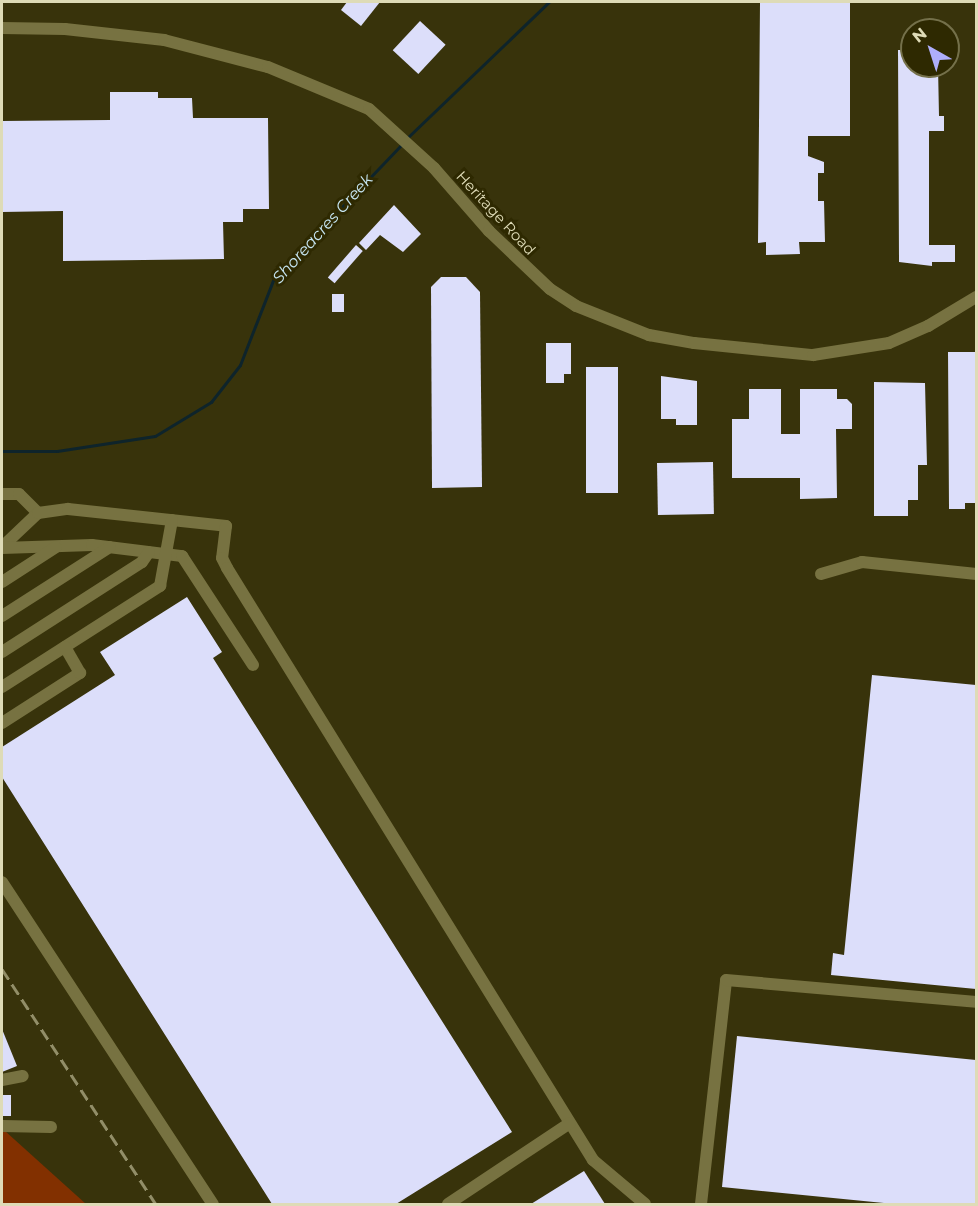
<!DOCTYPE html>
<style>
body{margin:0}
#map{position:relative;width:978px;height:1206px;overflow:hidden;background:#38330b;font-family:Montserrat,sans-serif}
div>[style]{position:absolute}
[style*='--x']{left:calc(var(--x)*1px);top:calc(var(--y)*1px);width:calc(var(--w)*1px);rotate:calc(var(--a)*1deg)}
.green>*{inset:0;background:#823000}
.stream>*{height:3px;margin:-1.5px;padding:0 1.5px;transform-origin:1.5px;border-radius:1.5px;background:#0e242b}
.building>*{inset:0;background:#dcdefa;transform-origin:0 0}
.minor>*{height:12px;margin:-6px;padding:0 6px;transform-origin:6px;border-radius:6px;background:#777241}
.rail>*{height:3px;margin-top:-1.5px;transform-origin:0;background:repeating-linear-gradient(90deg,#928e68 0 12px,transparent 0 18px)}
span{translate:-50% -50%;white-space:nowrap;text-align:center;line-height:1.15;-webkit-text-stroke:6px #2e2901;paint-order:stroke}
.street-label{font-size:15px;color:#dedbb7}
.water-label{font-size:16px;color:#c7e6f2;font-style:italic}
.frame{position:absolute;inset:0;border:3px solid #dedbb7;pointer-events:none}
.north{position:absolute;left:900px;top:18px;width:60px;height:60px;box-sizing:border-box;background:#2e2901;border:2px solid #74704a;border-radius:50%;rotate:321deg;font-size:16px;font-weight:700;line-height:24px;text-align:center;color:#dedbb7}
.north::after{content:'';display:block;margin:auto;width:21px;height:27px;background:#aeaefb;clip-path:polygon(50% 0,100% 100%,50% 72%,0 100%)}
</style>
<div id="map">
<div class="green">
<i style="clip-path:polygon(2px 1131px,5px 1131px,86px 1204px,2px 1204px)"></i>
</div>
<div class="stream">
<i style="--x:407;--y:138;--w:197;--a:-43.8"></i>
<i style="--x:2;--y:451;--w:55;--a:0"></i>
<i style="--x:57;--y:451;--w:99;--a:-8.7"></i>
<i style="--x:155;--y:436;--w:66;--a:-31.3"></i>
<i style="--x:211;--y:402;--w:47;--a:-51.9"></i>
<i style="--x:240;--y:365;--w:93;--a:-68.7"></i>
<i style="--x:274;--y:278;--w:187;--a:-46.3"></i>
</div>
<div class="building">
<i style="clip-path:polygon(347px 2px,380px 2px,361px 26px,341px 10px)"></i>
<i style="clip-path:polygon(760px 2px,850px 2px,850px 136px,808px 136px,808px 156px,824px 162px,824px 173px,818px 173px,818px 201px,824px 201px,825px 242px,799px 242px,800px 254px,766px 255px,766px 242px,758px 243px)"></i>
<i style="left:420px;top:21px;width:35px;height:40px;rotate:43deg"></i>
<i style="clip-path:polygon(898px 50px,912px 50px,912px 66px,938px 66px,939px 116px,944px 116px,944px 131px,929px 131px,929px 245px,955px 245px,955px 262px,932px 262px,932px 266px,899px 262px)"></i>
<i style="clip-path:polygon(110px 92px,158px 92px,158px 98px,192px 98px,193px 118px,268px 118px,269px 209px,243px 209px,243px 222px,223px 222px,224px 259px,63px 261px,63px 211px,2px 212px,2px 121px,110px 120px)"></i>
<i style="clip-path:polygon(394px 205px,421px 234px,403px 252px,380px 235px,366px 250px,359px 243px)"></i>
<i style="left:356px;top:245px;width:9px;height:43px;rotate:41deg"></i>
<i style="clip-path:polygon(441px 277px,466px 277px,480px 292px,482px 487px,432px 488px,431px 287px)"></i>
<i style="left:332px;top:294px;width:12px;height:18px"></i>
<i style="clip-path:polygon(546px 343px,571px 343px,571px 374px,564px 374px,564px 383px,546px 383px)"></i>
<i style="clip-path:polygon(948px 352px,976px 352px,976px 503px,965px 503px,965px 509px,949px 509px)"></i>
<i style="left:586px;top:367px;width:32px;height:126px"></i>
<i style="clip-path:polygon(661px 376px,697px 381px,697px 425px,676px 425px,676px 419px,661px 419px)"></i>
<i style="clip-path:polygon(874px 382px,925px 383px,927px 465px,918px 465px,918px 500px,908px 500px,908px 516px,874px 516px)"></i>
<i style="clip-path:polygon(749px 389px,781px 389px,781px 434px,800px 434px,800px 389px,837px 389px,837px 399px,847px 399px,852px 404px,852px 429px,836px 429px,837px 498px,800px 499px,800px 478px,732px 478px,732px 419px,749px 419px)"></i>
<i style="left:713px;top:462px;width:52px;height:56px;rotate:89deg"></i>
<i style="clip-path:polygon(187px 597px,222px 652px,213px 658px,512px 1132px,396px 1204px,272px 1204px,2px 777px,2px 747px,115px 675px,100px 652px)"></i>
<i style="clip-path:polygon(872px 675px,976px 685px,976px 989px,831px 975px,833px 953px,844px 955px)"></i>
<i style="clip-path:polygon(2px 1029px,17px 1066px,2px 1072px)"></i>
<i style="clip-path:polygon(737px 1036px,976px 1060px,976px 1204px,894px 1204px,722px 1187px)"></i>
<i style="left:2px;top:1095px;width:9px;height:21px"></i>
<i style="clip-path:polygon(584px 1171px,605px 1204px,531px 1204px)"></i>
</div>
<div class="minor">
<i style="--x:2;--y:28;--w:63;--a:0.9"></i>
<i style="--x:65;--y:29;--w:100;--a:6.3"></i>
<i style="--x:164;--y:40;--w:107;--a:14.6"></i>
<i style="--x:268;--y:67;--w:109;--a:22.6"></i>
<i style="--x:369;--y:109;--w:88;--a:42.2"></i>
<i style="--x:434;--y:168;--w:84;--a:48.9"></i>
<i style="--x:489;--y:231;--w:84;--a:43.6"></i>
<i style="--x:550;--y:289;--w:31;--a:33"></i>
<i style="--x:576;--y:306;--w:79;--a:21.7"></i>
<i style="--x:649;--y:335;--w:46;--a:10.1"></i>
<i style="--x:694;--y:343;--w:120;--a:5.8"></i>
<i style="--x:813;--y:355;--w:77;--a:-9"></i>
<i style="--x:889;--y:343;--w:43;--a:-23.6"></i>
<i style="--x:928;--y:326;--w:56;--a:-31.1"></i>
<i style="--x:2;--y:494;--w:17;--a:0"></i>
<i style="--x:19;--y:494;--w:27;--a:45"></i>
<i style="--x:2;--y:547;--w:50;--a:-43.4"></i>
<i style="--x:38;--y:513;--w:30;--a:-8"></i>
<i style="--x:68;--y:509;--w:159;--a:6.1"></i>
<i style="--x:226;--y:526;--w:32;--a:97"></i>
<i style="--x:222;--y:558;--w:11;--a:63"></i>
<i style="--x:227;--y:568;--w:696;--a:58.27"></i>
<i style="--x:593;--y:1160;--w:68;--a:40.2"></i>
<i style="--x:2;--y:548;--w:90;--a:-1.9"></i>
<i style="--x:92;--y:545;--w:91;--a:7"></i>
<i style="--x:182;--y:556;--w:130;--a:56.9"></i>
<i style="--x:821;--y:574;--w:43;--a:-16.3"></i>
<i style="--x:862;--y:562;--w:115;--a:6"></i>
<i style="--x:2;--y:582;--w:64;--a:-32.9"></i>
<i style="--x:2;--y:616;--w:128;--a:-32.6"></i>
<i style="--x:2;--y:652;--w:166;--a:-32.7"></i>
<i style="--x:142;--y:562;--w:12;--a:-55"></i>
<i style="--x:2;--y:687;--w:188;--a:-32.6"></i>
<i style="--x:160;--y:586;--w:67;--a:-79.7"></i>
<i style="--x:2;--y:723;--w:93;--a:-32.7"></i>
<i style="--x:80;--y:673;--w:30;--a:-120"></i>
<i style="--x:2;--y:882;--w:385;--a:56.8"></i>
<i style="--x:2;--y:1080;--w:21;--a:-11"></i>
<i style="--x:2;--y:1126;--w:49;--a:1.2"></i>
<i style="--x:448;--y:1204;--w:146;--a:-33.6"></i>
<i style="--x:701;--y:1204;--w:225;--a:-83.6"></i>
<i style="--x:726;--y:980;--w:251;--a:5"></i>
</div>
<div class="rail">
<i style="--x:2;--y:969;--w:281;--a:56.8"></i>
</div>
<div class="street-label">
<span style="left:496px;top:213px;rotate:47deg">Heritage Road</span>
</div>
<div class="water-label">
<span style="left:323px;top:229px;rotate:-48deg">Shoreacres Creek</span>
</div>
<div class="frame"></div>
<div class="north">N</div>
</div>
